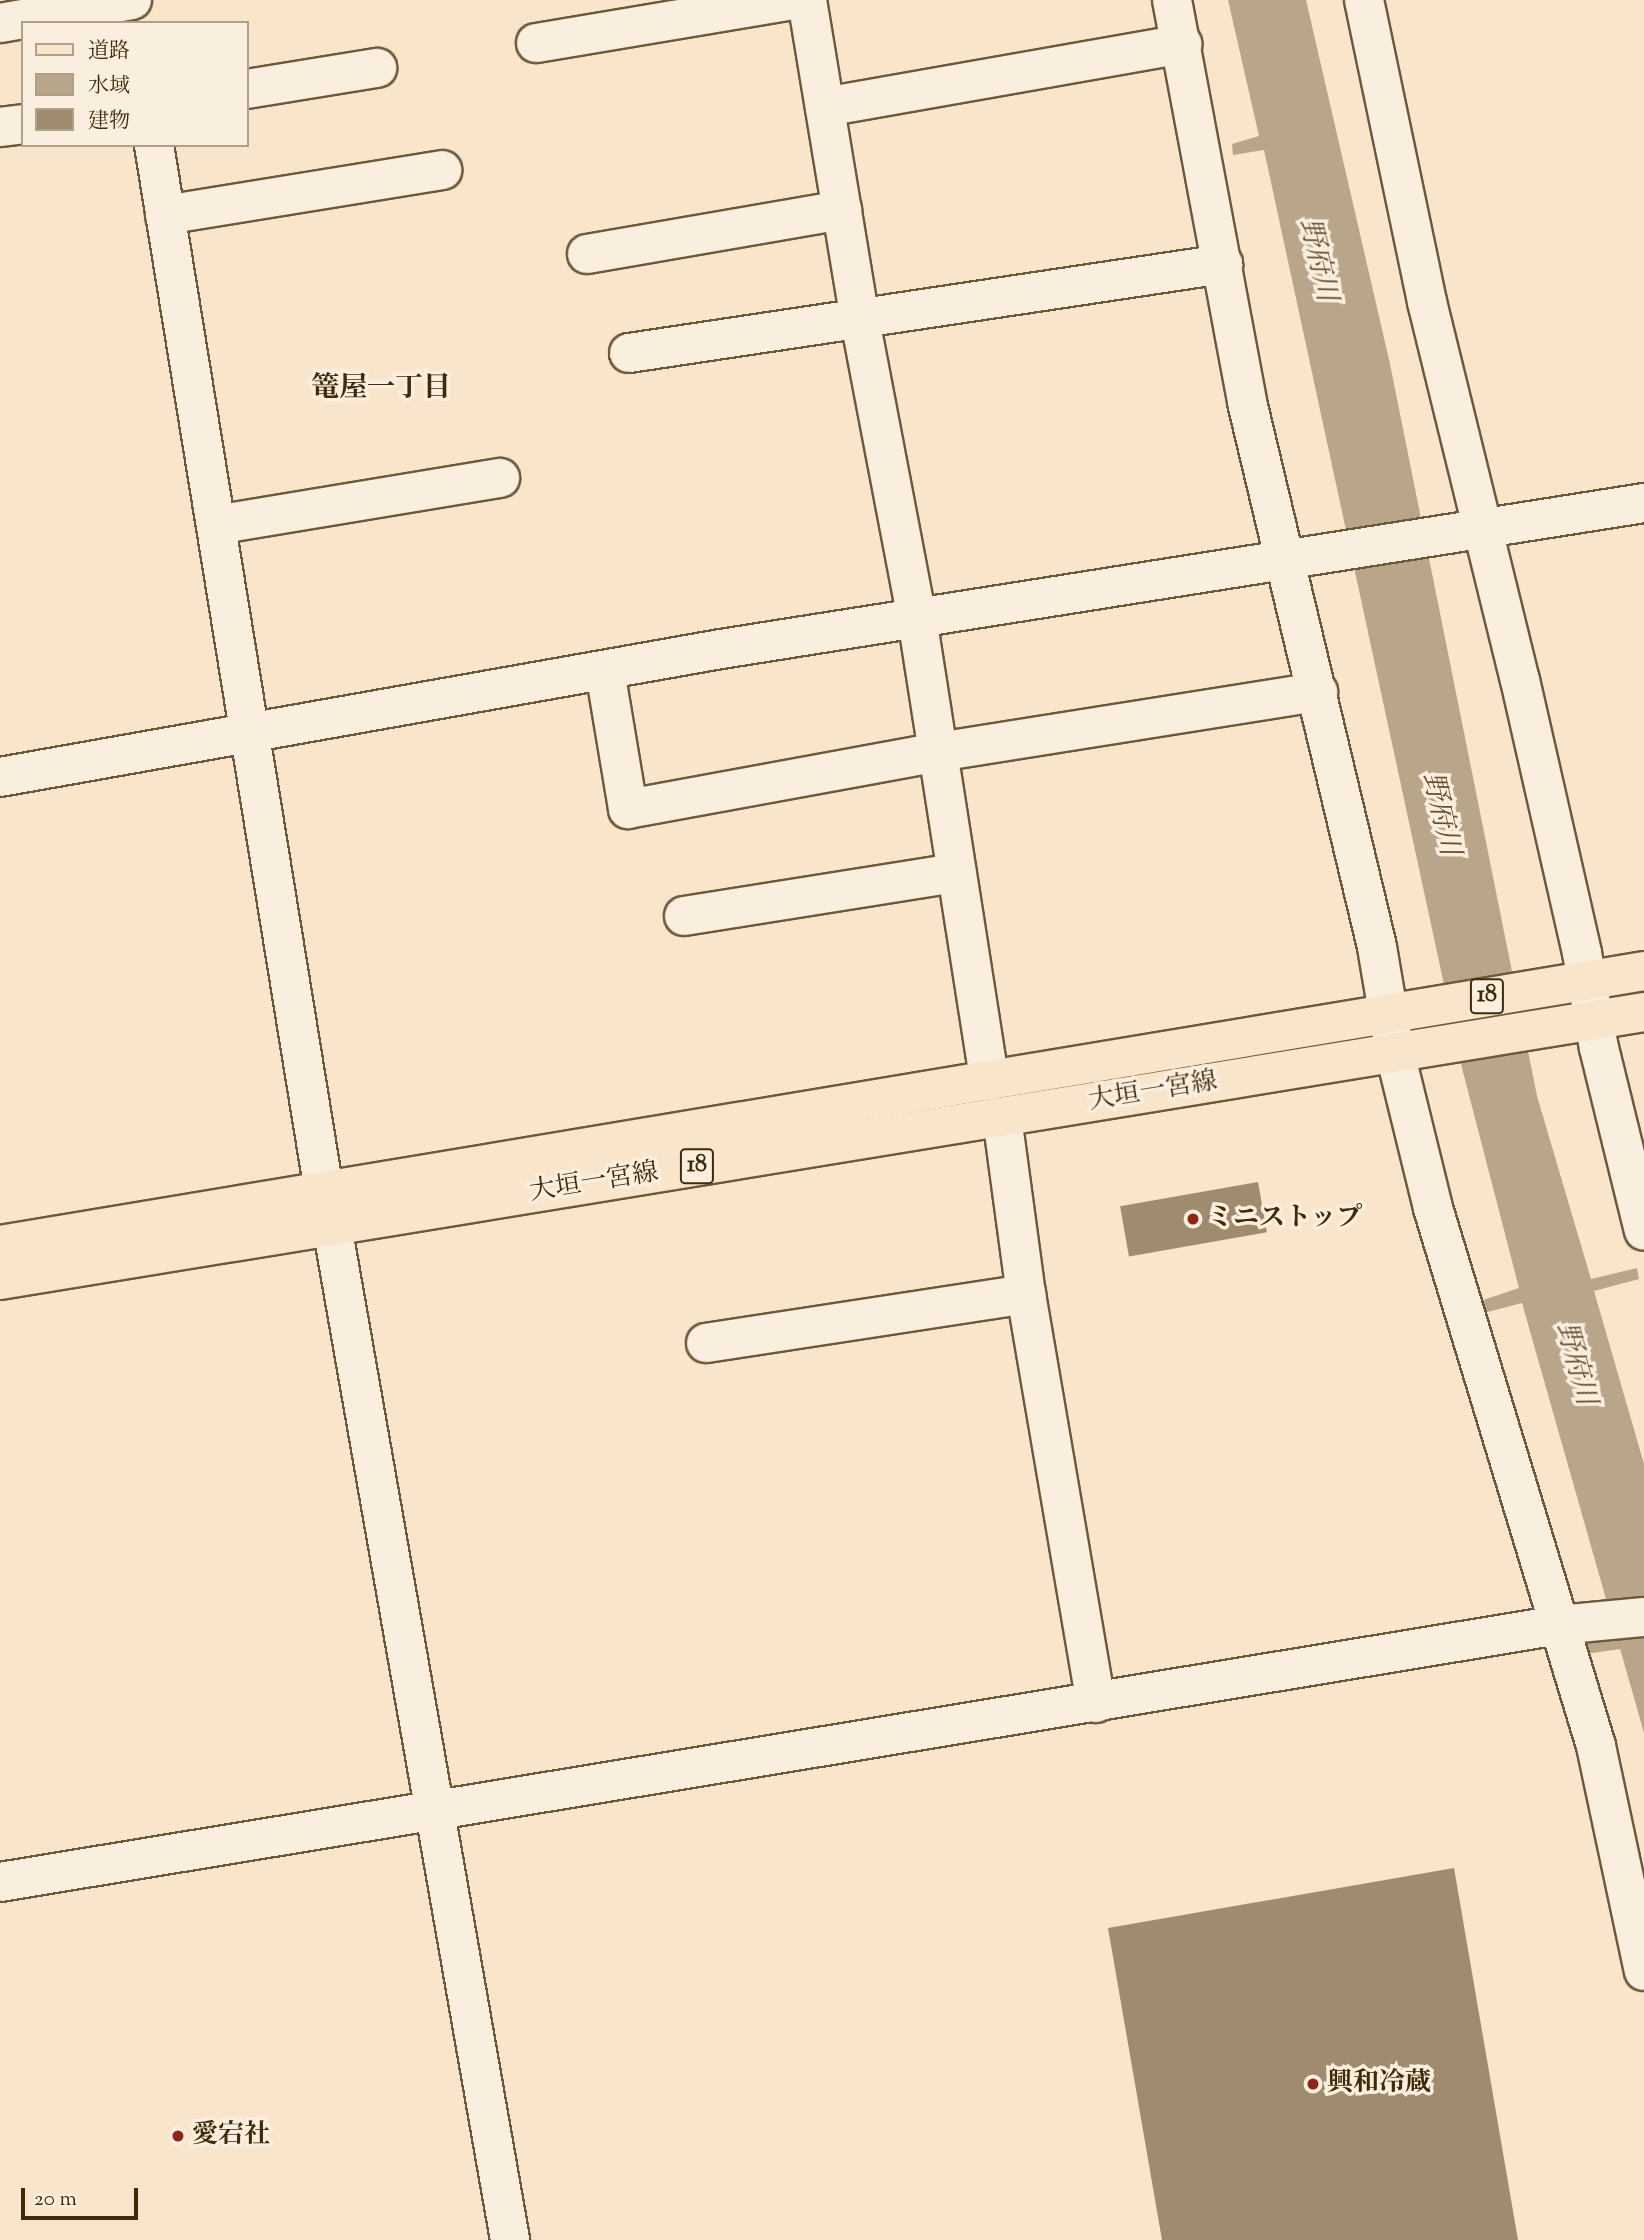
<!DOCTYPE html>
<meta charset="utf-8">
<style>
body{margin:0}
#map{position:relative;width:1644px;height:2240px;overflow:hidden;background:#f8e5cc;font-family:"Sorts Mill Goudy","Noto Serif JP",serif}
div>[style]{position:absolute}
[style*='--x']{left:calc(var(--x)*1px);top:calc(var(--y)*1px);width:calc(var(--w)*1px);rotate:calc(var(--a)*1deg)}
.water>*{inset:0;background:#b9a58a}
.stream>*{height:12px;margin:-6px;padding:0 6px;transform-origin:6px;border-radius:6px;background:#b9a58a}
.building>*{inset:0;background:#9f8b6e;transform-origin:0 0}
.roads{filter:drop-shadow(2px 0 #6d593a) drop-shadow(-2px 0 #6d593a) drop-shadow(0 2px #6d593a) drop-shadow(0 -2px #6d593a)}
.minor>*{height:38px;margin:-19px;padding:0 19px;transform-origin:19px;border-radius:19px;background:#faeede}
.major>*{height:38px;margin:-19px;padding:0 19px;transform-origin:19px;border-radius:19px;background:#f8e5cc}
.dots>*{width:19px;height:19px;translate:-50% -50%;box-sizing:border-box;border:4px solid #faeede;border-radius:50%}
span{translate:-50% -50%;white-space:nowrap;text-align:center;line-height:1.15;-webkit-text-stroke:7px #faeede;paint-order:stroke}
.shield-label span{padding:2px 5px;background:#faeede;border:2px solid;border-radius:5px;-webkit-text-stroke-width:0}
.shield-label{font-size:24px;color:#3f2a09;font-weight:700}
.street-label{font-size:26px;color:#3f2a09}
.poi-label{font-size:26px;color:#3f2a09;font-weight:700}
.left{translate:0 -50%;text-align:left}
.water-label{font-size:28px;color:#644f30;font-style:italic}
.neighbourhood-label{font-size:28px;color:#3f2a09;font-weight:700}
.legend{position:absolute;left:21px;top:21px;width:228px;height:126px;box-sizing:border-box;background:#faeede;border:2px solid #afa089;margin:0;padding:9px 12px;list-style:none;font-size:21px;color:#3f2a09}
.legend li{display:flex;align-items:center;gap:14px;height:35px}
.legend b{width:35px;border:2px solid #afa089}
.scale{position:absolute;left:21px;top:2188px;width:117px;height:32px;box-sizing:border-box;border:4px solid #3f2a09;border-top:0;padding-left:9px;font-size:21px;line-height:24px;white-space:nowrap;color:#3f2a09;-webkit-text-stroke:5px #faeede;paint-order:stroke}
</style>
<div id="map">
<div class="water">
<i style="clip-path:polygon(1228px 0,1306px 0,1390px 364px,1537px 1096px,1591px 1279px,1637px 1268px,1639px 1279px,1594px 1291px,1644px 1464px,1644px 1733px,1522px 1303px,1480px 1314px,1477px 1302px,1519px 1288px,1462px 1068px,1264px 150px,1233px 155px,1232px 144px,1259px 136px)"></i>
</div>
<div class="stream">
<i style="--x:1584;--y:1648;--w:36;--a:-8"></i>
<i style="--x:1620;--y:1643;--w:26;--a:23"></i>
</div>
<div class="building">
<i style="left:1258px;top:1182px;width:51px;height:140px;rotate:80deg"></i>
<i style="clip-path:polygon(1454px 1868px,1518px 2240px,1162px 2240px,1108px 1928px)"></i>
</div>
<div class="roads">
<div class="minor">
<i style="--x:807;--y:0;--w:324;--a:80.6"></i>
<i style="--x:860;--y:320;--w:303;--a:79.2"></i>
<i style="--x:917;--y:618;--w:468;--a:81.1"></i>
<i style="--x:1172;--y:0;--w:409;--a:79.4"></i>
<i style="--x:1247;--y:402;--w:560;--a:76.58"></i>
<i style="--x:1377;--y:947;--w:108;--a:80.4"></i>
<i style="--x:1395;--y:1053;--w:160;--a:76.2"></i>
<i style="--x:1433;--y:1208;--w:562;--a:73.14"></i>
<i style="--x:1596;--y:1746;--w:230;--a:78"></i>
<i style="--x:1364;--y:0;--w:309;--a:78.2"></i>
<i style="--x:1427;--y:302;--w:389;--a:76.2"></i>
<i style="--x:1520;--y:680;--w:280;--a:77.2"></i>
<i style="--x:1582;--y:953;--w:97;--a:79.9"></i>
<i style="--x:1599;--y:1048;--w:188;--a:76.2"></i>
<i style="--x:0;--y:23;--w:134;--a:-9.9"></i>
<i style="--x:536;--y:43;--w:260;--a:-9.5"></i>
<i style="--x:247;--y:89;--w:132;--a:-9.2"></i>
<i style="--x:825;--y:107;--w:363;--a:-10"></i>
<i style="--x:0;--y:127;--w:23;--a:-7"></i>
<i style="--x:154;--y:145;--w:1060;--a:80.77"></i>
<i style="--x:165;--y:215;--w:281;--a:-9.2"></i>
<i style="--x:587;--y:254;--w:259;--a:-9.8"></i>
<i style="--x:629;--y:353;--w:601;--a:-8.52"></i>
<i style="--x:216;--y:525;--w:288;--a:-9.4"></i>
<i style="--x:605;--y:671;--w:140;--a:80.5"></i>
<i style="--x:628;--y:809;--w:315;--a:-10.4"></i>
<i style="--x:938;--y:752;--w:385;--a:-9"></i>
<i style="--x:0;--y:777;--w:732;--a:-10.07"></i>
<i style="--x:721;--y:649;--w:934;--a:-8.99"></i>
<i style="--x:684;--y:916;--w:276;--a:-9"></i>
<i style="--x:1002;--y:1117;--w:179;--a:82.3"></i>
<i style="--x:1026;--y:1294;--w:415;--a:80.3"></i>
<i style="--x:332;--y:1226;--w:1030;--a:80.04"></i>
<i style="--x:706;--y:1343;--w:324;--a:-8.7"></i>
<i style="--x:0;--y:1882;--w:1580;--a:-9.36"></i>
<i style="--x:1559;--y:1625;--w:85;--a:-5.4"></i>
</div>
<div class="major">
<i style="--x:0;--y:1245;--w:1667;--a:-9.46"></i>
<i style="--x:0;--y:1280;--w:1666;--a:-9.26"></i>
</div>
</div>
<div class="dots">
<i style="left:1193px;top:1219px;background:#8f2418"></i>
<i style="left:1313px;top:2084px;background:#8f2418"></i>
<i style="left:178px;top:2136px;background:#8f2418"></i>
</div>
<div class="shield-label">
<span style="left:1487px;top:996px">18</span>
<span style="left:697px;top:1166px">18</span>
</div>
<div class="street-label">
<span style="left:1153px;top:1092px;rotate:-9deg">大垣一宮線</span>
<span style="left:594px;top:1183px;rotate:-9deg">大垣一宮線</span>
</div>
<div class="poi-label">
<span class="left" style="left:1207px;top:1219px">ミニストップ</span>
<span class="left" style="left:1327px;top:2084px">興和冷蔵</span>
<span class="left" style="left:192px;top:2136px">愛宕社</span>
</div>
<div class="water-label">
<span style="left:1317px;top:260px;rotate:77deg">野府川</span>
<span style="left:1440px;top:814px;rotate:77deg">野府川</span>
<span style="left:1575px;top:1364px;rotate:75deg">野府川</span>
</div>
<div class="neighbourhood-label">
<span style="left:381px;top:389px">篭屋一丁目</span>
</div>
<ul class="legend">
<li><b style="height:9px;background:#f8e5cc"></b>道路</li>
<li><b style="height:19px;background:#b9a58a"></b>水域</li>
<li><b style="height:19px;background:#9f8b6e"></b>建物</li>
</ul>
<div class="scale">20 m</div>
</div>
